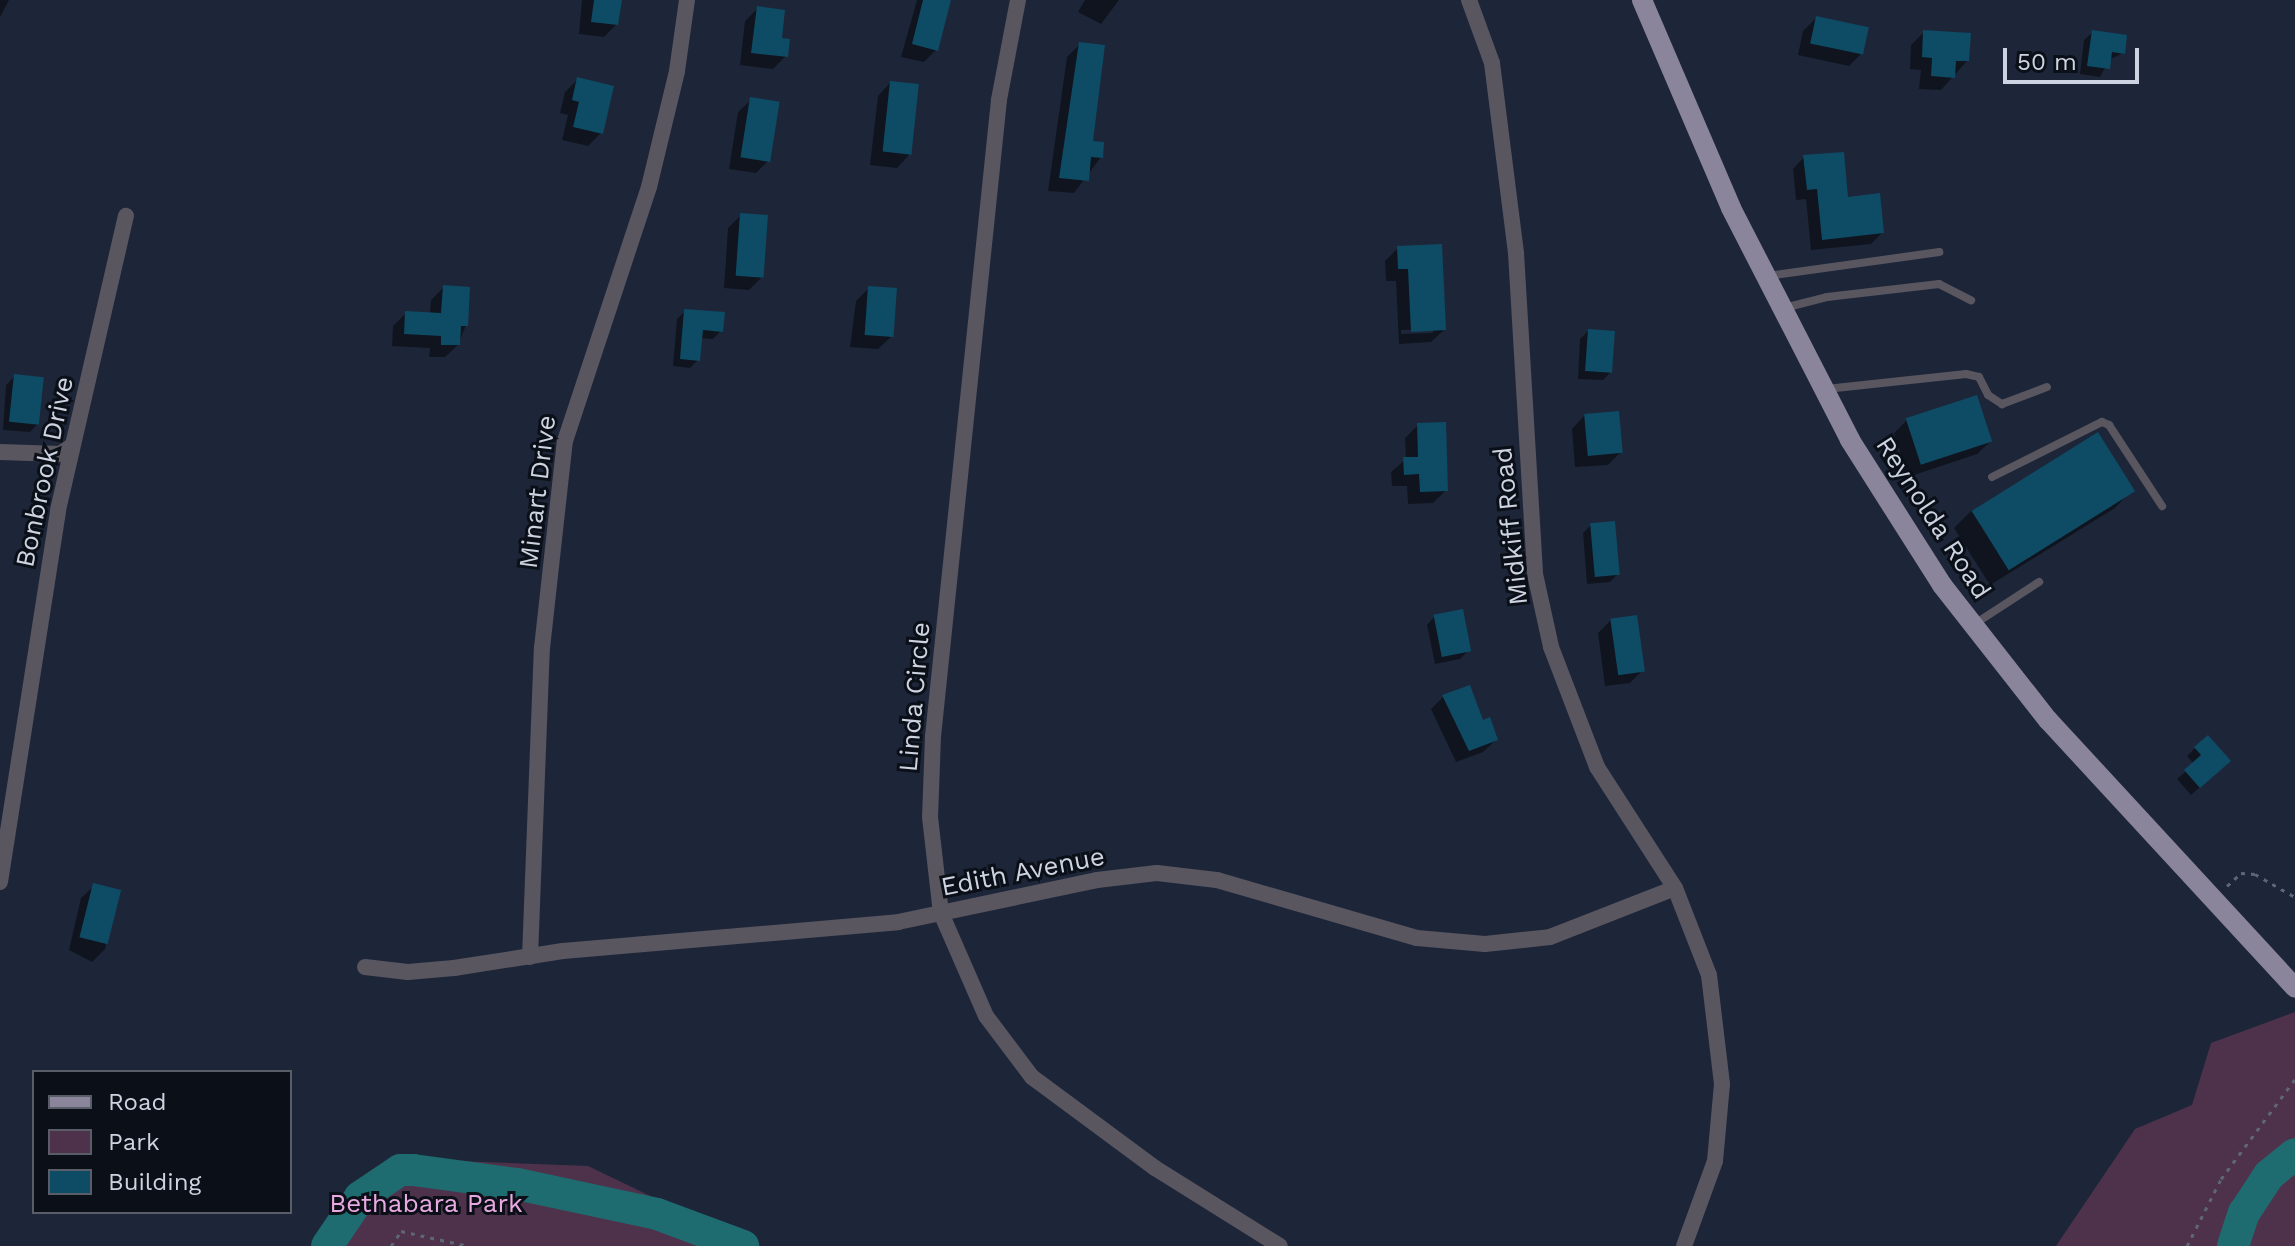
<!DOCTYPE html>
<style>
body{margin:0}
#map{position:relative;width:2295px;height:1246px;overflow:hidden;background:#1d2639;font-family:"Work Sans",sans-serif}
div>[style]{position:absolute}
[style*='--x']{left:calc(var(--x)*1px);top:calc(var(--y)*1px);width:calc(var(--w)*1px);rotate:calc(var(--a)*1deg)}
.green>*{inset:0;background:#4e324b}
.shadow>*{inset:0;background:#0007}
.river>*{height:32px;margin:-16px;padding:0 16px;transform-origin:16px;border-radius:16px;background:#1e6c70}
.building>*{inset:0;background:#0e4b65;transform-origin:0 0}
.path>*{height:3px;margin-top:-1.5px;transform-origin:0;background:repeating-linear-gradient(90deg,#5e6676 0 4px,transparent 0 10px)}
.service>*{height:8px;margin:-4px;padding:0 4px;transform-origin:4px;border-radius:4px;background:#595660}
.minor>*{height:16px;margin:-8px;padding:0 8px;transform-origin:8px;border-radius:8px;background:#595660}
.primary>*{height:20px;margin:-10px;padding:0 10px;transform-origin:10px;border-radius:10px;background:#8b859b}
span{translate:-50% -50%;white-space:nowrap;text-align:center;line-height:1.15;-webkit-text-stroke:6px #0b0f17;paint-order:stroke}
.street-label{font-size:26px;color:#cdd3e0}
.park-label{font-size:26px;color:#e8a9e1}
.legend{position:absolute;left:32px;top:1070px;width:260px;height:144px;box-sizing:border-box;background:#0b0f17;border:2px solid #595d67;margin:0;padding:10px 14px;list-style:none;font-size:24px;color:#cdd3e0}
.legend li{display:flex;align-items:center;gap:16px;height:40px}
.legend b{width:40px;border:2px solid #595d67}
.scale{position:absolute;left:2003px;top:48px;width:136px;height:36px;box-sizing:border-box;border:4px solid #cdd3e0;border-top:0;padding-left:10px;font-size:24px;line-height:28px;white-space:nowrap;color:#cdd3e0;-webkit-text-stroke:6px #0b0f17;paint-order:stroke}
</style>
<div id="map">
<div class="green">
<i style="clip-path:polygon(2295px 1012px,2295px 1246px,2056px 1246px,2135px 1129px,2192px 1105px,2211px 1043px)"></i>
<i style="clip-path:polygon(408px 1159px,588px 1166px,754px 1246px,320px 1246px,340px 1214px)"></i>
</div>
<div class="shadow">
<i style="clip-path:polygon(0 0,9px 0,0 17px)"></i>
<i style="clip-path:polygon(582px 0,620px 0,616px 25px,604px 37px,579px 34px)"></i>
<i style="clip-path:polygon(917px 0,949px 0,936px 50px,924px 62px,901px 57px)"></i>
<i style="clip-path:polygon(1085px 0,1119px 0,1101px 24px,1078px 12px)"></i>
<i style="clip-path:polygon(758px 8px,786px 56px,773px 69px,740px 65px,745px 21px)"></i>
<i style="clip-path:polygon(1816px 18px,1862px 53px,1849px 66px,1798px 55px,1803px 31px)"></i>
<i style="clip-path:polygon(1924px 32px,1967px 61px,1941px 90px,1919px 89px,1921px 70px,1910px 69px,1911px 45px)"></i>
<i style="clip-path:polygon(2093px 32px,2123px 53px,2109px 60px,2100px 77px,2080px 74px,2084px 40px)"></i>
<i style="clip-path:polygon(1080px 44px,1091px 143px,1101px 157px,1074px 193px,1048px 191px,1067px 57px)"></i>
<i style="clip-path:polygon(578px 79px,601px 133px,588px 146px,562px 140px,568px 115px,560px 113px,565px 92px)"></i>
<i style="clip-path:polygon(890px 83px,909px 155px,897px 168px,870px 165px,878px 96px)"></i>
<i style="clip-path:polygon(751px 100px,769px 160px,756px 173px,729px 169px,738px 112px)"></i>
<i style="clip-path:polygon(1804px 157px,1882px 233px,1871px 244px,1811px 250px,1806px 199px,1796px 200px,1793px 169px)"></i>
<i style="clip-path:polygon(741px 215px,762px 277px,749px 290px,724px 288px,728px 228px)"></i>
<i style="clip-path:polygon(evenodd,1398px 248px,1444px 330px,1431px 342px,1399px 344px,1396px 281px,1386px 281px,1385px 261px,1398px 248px,1433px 329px,1433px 333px,1401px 334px,1401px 330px,1433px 329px)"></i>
<i style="clip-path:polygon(444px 287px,466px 325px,458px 345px,445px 357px,429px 357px,430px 348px,392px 346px,393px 326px,406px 313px,430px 315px,431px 300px)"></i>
<i style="clip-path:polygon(869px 288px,891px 337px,878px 349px,850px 347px,856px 301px)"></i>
<i style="clip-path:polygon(685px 311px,721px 331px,713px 339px,700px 338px,698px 360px,690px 368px,673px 366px,677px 319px)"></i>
<i style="clip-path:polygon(1588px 331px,1611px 372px,1603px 380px,1578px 379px,1580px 339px)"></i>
<i style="clip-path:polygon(15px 376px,38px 424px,30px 432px,3px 430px,6px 385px)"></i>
<i style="clip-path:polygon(1584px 416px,1621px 452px,1608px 465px,1575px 467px,1572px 429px)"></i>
<i style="clip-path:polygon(1907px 420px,1990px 442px,1977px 454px,1908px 477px,1894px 433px)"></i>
<i style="clip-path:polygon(1418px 425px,1446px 490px,1433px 503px,1408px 504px,1407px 486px,1392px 486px,1391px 472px,1406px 459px,1405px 438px)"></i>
<i style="clip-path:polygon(2132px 490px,2115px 508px,1990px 585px,1954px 528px,1971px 511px)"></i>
<i style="clip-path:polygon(1591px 525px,1618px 574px,1610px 582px,1587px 584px,1583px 533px)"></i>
<i style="clip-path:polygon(1435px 616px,1469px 650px,1460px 659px,1435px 664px,1427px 625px)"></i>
<i style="clip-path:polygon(1611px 620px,1643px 670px,1630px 683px,1605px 686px,1598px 633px)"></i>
<i style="clip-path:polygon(1443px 697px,1496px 740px,1483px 752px,1456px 762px,1431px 709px)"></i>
<i style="clip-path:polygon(2195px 748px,2220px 769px,2191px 795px,2177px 779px,2194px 764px,2187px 756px)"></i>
<i style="clip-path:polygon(94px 886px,119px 891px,105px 949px,92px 962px,69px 950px,81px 898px)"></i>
</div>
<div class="river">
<i style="--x:327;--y:1246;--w:59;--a:-56"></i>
<i style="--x:360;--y:1197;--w:48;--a:-34"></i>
<i style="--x:400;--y:1170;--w:13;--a:0"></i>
<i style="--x:413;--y:1170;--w:105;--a:7.7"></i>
<i style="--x:517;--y:1184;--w:143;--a:12.1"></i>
<i style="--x:657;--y:1214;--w:92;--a:20.4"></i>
<i style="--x:2233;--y:1246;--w:35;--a:-72"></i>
<i style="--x:2244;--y:1213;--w:45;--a:-56.7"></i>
<i style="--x:2269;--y:1175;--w:33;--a:-39"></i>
</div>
<div class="building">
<i style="clip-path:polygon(594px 0,622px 0,618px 25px,591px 22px)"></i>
<i style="clip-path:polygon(923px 0,951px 0,938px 51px,912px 44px)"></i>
<i style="clip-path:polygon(757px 6px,785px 10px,782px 38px,790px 39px,788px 57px,751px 53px)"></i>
<i style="left:1816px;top:16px;width:54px;height:28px;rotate:12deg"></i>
<i style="clip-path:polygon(1923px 30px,1971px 33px,1969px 61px,1956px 61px,1955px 78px,1931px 76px,1932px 58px,1922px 57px)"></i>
<i style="clip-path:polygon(2092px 30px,2127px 35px,2125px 54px,2112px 52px,2110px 69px,2087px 66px)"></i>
<i style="clip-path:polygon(1079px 42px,1105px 45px,1093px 141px,1104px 142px,1103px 158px,1091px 157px,1089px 181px,1059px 178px)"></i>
<i style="clip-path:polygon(577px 77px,614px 86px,603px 134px,573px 127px,579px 102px,572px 100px)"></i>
<i style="left:890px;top:81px;width:29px;height:71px;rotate:6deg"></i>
<i style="left:750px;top:97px;width:30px;height:61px;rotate:9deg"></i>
<i style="clip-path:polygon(1844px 152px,1848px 197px,1880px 193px,1884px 233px,1822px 240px,1817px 189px,1807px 190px,1803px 155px)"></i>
<i style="left:740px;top:213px;width:28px;height:63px;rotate:4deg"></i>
<i style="clip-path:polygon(1442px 244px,1446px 330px,1411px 332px,1408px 269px,1398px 269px,1397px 246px)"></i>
<i style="clip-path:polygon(443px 285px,470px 287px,468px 326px,461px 326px,460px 345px,441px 345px,441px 336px,404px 334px,405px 311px,441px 313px)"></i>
<i style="left:868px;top:286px;width:29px;height:49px;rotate:4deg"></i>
<i style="clip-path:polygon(684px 309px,725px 312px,723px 332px,703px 330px,700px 361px,680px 359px)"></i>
<i style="left:1588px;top:329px;width:27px;height:42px;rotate:4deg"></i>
<i style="left:14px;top:374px;width:30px;height:48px;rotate:6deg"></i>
<i style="left:1977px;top:395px;width:49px;height:75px;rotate:72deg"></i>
<i style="left:1619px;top:411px;width:42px;height:35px;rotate:85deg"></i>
<i style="clip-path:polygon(1446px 422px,1448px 491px,1420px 492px,1419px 474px,1404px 475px,1403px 457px,1418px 457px,1417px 423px)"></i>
<i style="left:2098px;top:432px;width:70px;height:149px;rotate:58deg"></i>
<i style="left:1615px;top:521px;width:54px;height:25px;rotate:85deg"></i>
<i style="left:1463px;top:609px;width:43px;height:30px;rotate:79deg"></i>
<i style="left:1637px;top:615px;width:57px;height:27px;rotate:82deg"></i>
<i style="clip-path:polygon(1470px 685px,1483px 720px,1490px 717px,1498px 740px,1469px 751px,1442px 695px)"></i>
<i style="clip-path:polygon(2208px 735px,2231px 761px,2200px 788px,2184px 770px,2201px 755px,2194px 747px)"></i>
<i style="left:93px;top:883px;width:29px;height:56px;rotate:14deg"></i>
</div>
<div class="path">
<i style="--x:2227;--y:886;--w:19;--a:-43"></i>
<i style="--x:2241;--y:873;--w:14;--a:4"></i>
<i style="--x:2255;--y:874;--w:46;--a:29.9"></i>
<i style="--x:391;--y:1246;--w:18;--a:-56"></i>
<i style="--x:401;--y:1231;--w:69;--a:12.6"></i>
<i style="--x:2187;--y:1246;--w:75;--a:-63.1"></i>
<i style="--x:2221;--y:1179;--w:124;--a:-53.5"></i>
</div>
<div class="service">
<i style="--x:1767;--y:276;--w:174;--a:-7.9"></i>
<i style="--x:1784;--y:308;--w:44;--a:-14.3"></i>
<i style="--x:1827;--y:297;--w:113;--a:-6.6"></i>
<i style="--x:1939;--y:284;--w:36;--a:27"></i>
<i style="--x:1826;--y:389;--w:141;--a:-6.1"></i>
<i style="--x:1966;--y:374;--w:13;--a:13"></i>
<i style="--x:1979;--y:377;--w:20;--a:63"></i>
<i style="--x:1988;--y:395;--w:17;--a:33"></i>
<i style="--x:2002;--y:404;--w:48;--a:-20.7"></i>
<i style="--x:1992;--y:477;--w:123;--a:-26.6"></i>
<i style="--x:2102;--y:422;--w:8;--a:23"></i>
<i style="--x:2109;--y:425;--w:97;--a:56.8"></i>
<i style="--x:1973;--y:625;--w:79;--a:-33.1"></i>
</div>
<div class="minor">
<i style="--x:1018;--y:0;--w:102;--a:100.8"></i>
<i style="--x:999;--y:100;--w:639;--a:95.92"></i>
<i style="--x:933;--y:736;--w:81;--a:92.1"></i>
<i style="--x:930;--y:817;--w:97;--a:83.5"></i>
<i style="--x:941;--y:913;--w:112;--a:66.4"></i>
<i style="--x:986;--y:1016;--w:76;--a:53"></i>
<i style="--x:1032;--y:1077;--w:153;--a:36.5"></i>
<i style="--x:1155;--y:1168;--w:147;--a:32"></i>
<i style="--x:1469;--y:0;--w:67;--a:69.9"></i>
<i style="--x:1492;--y:63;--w:192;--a:82.8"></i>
<i style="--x:1516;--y:253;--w:322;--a:86.6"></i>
<i style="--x:1535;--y:574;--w:75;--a:77.6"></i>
<i style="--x:1551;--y:647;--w:129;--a:69"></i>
<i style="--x:1597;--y:767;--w:144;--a:57.2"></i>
<i style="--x:1675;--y:888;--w:93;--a:68.7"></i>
<i style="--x:1709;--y:975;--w:110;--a:83.2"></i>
<i style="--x:1722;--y:1084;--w:77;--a:95.2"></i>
<i style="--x:1715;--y:1161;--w:90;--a:110"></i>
<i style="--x:0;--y:452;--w:60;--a:1.9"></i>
<i style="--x:60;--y:454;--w:14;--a:-34"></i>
<i style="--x:0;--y:882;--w:376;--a:-81.1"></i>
<i style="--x:58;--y:510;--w:302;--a:-77"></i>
<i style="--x:530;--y:957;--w:309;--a:-87.8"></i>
<i style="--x:542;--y:648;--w:208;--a:-83.7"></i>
<i style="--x:565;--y:441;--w:268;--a:-71.7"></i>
<i style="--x:649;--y:187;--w:119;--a:-76.4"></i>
<i style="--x:677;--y:71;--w:72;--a:-82"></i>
<i style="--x:365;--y:967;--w:43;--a:6.6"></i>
<i style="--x:408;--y:972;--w:46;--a:-5"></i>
<i style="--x:454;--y:968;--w:110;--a:-8.9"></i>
<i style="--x:563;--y:951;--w:336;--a:-4.9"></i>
<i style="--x:898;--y:922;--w:203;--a:-11.9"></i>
<i style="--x:1097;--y:880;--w:60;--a:-6.7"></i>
<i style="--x:1157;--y:873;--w:60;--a:6.7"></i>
<i style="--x:1217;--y:880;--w:208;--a:16.2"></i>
<i style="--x:1417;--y:938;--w:68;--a:5"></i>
<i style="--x:1485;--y:944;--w:65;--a:-6.1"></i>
<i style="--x:1550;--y:937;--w:134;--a:-21.4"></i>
</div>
<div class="primary">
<i style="--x:1642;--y:0;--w:226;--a:66.8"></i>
<i style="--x:1731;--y:208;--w:261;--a:62.8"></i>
<i style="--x:1850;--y:440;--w:172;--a:57.6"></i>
<i style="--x:1942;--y:585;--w:172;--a:51.9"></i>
<i style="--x:2048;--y:720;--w:364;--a:47.3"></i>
</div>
<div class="street-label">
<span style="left:45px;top:472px;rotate:-78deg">Bonbrook Drive</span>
<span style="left:538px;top:492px;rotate:-83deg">Minart Drive</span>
<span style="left:1933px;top:518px;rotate:57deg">Reynolda Road</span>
<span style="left:1511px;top:526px;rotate:-96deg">Midkiff Road</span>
<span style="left:915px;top:697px;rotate:-85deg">Linda Circle</span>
<span style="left:1023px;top:872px;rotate:-11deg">Edith Avenue</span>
</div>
<div class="park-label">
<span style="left:426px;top:1204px">Bethabara Park</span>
</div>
<ul class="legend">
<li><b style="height:10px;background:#8b859b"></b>Road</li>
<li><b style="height:22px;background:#4e324b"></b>Park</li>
<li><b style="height:22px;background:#0e4b65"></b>Building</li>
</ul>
<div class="scale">50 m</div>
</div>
